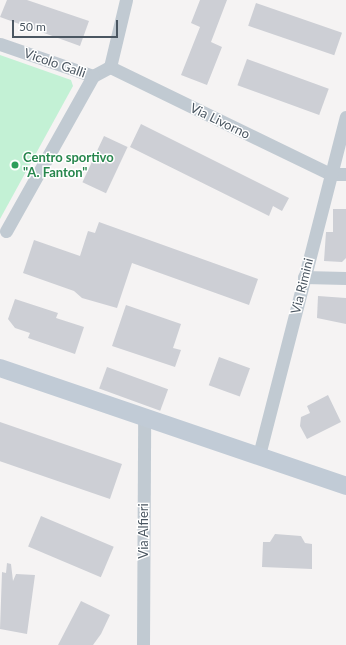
<!DOCTYPE html>
<style>
body{margin:0}
#map{position:relative;width:346px;height:645px;overflow:hidden;background:#f5f3f3;font-family:Lato,sans-serif}
div>[style]{position:absolute}
[style*='--x']{left:calc(var(--x)*1px);top:calc(var(--y)*1px);width:calc(var(--w)*1px);rotate:calc(var(--a)*1deg)}
.green>*{inset:0;background:#c3f1d5}
.building>*{inset:0;background:#cdcfd5;transform-origin:0 0}
.street>*{height:13px;margin:-6.5px;padding:0 6.5px;transform-origin:6.5px;border-radius:6.5px;background:#c1cad2}
.secondary>*{height:18px;margin:-9px;padding:0 9px;transform-origin:9px;border-radius:9px;background:#c1cbd6}
.dots>*{width:11px;height:11px;translate:-50% -50%;box-sizing:border-box;border:2px solid #fff;border-radius:50%}
span{translate:-50% -50%;white-space:nowrap;text-align:center;line-height:1.15;-webkit-text-stroke:3px #fff;paint-order:stroke}
.street-label{font-size:13px;color:#4a5661}
.leisure-label{font-size:13px;color:#27864d;font-weight:700}
.left{translate:0 -50%;text-align:left}
.scale{position:absolute;left:12px;top:20px;width:106px;height:18px;box-sizing:border-box;border:2px solid #4a5661;border-top:0;padding-left:5px;font-size:12px;line-height:14px;white-space:nowrap;color:#4a5661;-webkit-text-stroke:3px #fff;paint-order:stroke}
</style>
<div id="map">
<div class="green">
<i style="clip-path:polygon(0 55px,71px 80px,73px 86px,0 219px)"></i>
</div>
<div class="building">
<i style="clip-path:polygon(7px 0,27px 0,89px 21px,80px 46px,0 17px)"></i>
<i style="clip-path:polygon(200px 0,227px 0,211px 42px,222px 47px,207px 85px,181px 75px,200px 27px,191px 23px)"></i>
<i style="left:256px;top:3px;width:91px;height:24px;rotate:19deg"></i>
<i style="left:247px;top:59px;width:87px;height:28px;rotate:20deg"></i>
<i style="clip-path:polygon(141px 124px,289px 198px,282px 211px,273px 206px,269px 216px,130px 147px)"></i>
<i style="left:104px;top:136px;width:26px;height:51px;rotate:25deg"></i>
<i style="clip-path:polygon(333px 209px,346px 209px,346px 258px,342px 262px,324px 261px,326px 232px,333px 232px)"></i>
<i style="clip-path:polygon(99px 222px,258px 279px,249px 305px,132px 263px,117px 308px,82px 298px,74px 291px,23px 273px,34px 240px,80px 256px,88px 231px,95px 233px)"></i>
<i style="clip-path:polygon(318px 296px,346px 298px,346px 324px,317px 318px)"></i>
<i style="clip-path:polygon(15px 299px,58px 313px,56px 318px,84px 327px,75px 354px,28px 338px,30px 333px,15px 328px,8px 319px)"></i>
<i style="clip-path:polygon(126px 305px,181px 324px,173px 348px,181px 350px,175px 367px,112px 346px)"></i>
<i style="left:219px;top:357px;width:33px;height:30px;rotate:20deg"></i>
<i style="left:107px;top:367px;width:65px;height:23px;rotate:20deg"></i>
<i style="clip-path:polygon(328px 395px,341px 422px,307px 439px,300px 426px,301px 417px,310px 413px,307px 406px)"></i>
<i style="left:0;top:422px;width:129px;height:37px;rotate:19deg"></i>
<i style="left:41px;top:516px;width:79px;height:33px;rotate:23deg"></i>
<i style="clip-path:polygon(275px 534px,301px 536px,305px 543px,312px 544px,312px 569px,262px 567px,263px 542px,270px 542px)"></i>
<i style="clip-path:polygon(7px 563px,11px 564px,13px 581px,16px 574px,35px 575px,27px 634px,0 629px,2px 572px,6px 573px)"></i>
<i style="clip-path:polygon(81px 601px,110px 615px,101px 634px,93px 645px,58px 645px)"></i>
</div>
<div class="street">
<i style="--x:0;--y:44;--w:98;--a:19"></i>
<i style="--x:93;--y:76;--w:19;--a:-28"></i>
<i style="--x:110;--y:67;--w:245;--a:25.9"></i>
<i style="--x:330;--y:174;--w:16;--a:0"></i>
<i style="--x:110;--y:67;--w:69;--a:-76.6"></i>
<i style="--x:6;--y:231;--w:178;--a:-60.7"></i>
<i style="--x:304;--y:277;--w:42;--a:1.4"></i>
<i style="--x:259;--y:455;--w:349;--a:-75.6"></i>
<i style="--x:143;--y:645;--w:228;--a:-89.7"></i>
</div>
<div class="secondary">
<i style="--x:0;--y:368;--w:366;--a:18.8"></i>
</div>
<div class="dots">
<i style="left:15px;top:165px;background:#2e9e5b"></i>
</div>
<div class="street-label">
<span style="left:55px;top:63px;rotate:19deg">Vicolo Galli</span>
<span style="left:220px;top:121px;rotate:26deg">Via Livorno</span>
<span style="left:302px;top:286px;rotate:-76deg">Via Rimini</span>
<span style="left:143px;top:531px;rotate:-90deg">Via Alfieri</span>
</div>
<div class="leisure-label">
<span class="left" style="left:23px;top:165px">Centro sportivo<br>"A. Fanton"</span>
</div>
<div class="scale">50 m</div>
</div>
